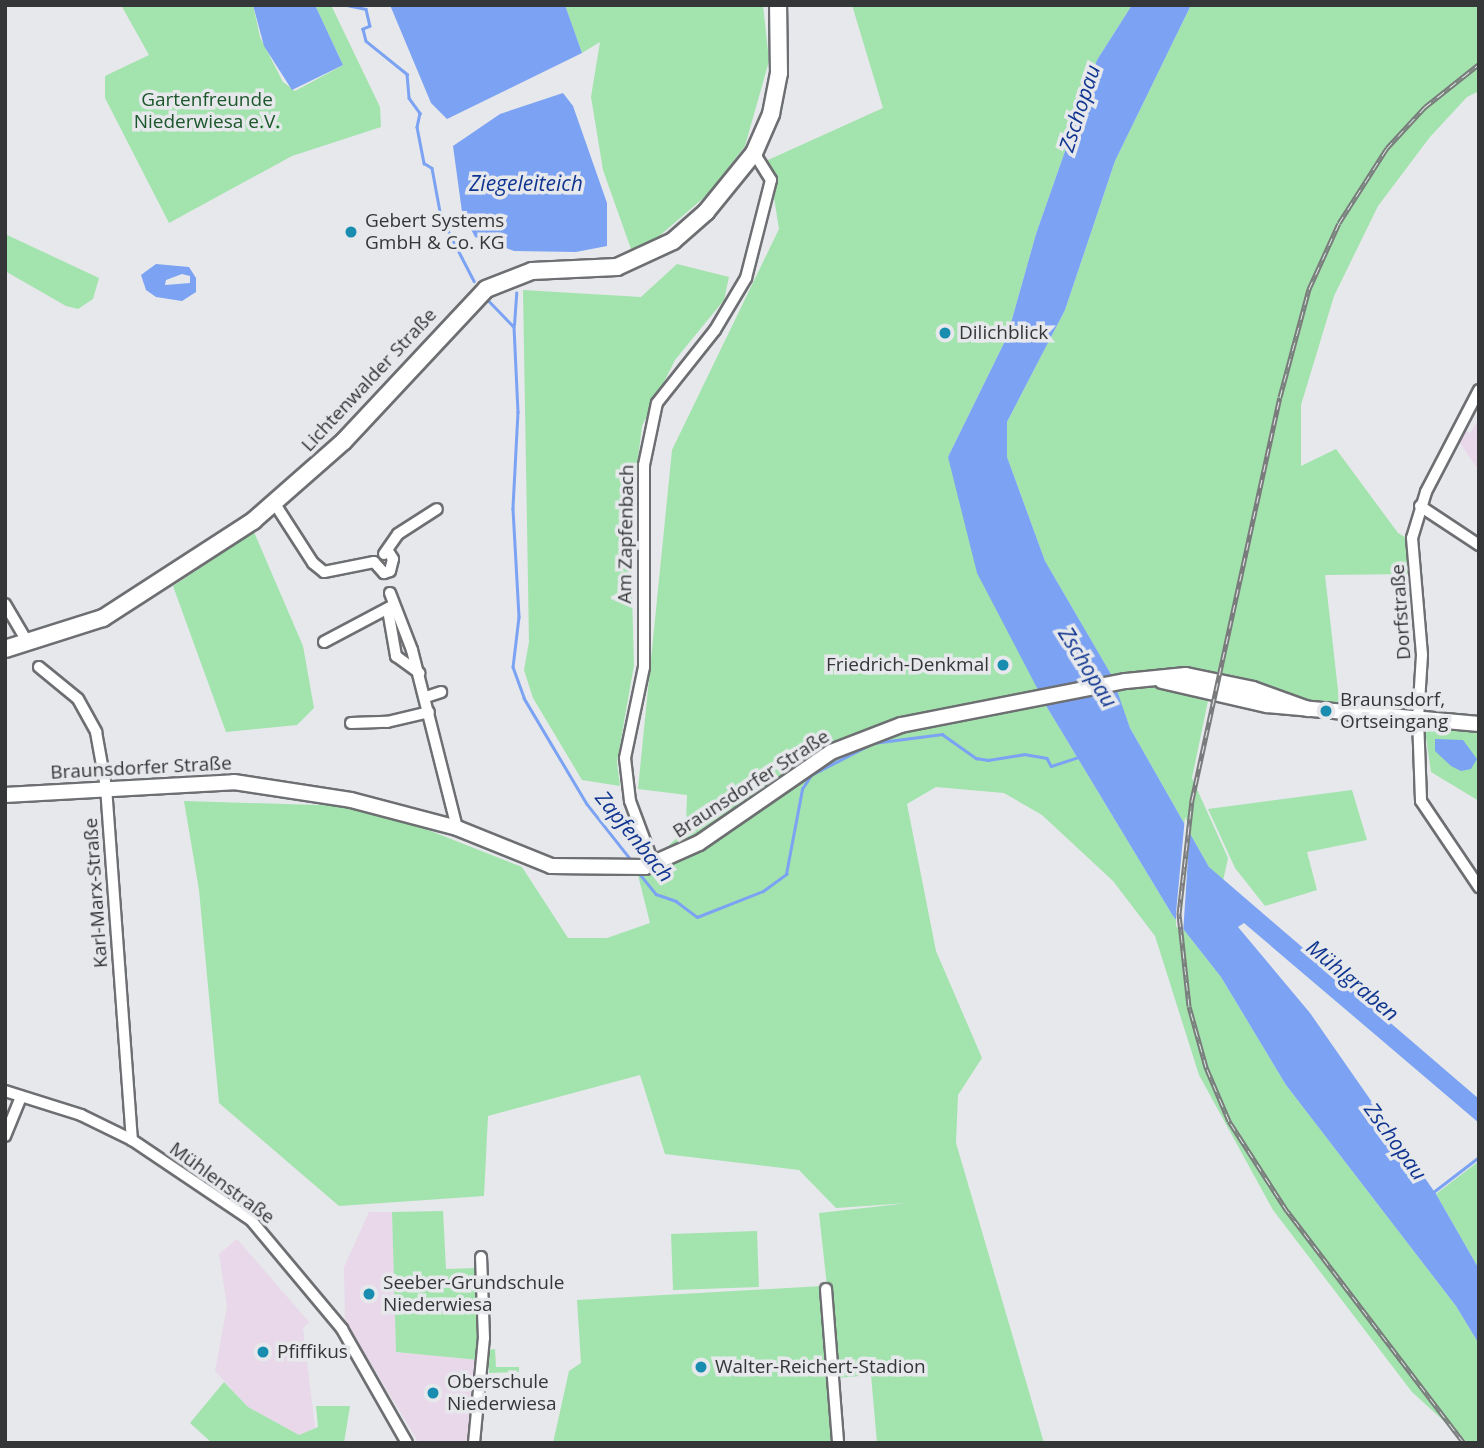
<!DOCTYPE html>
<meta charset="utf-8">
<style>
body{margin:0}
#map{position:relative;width:1484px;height:1448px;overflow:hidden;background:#e6e8eb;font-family:"Open Sans",sans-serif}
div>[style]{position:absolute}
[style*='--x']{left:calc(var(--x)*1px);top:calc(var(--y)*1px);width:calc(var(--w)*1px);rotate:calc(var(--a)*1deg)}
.education>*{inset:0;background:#e8d8ea}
.green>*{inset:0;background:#a3e3ae;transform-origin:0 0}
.water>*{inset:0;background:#7ba2f3}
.pier>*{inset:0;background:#e6e8eb}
.stream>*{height:2.5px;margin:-1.25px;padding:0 1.25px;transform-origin:1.25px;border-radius:1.25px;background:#7ba2f3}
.roads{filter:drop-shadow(2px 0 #6d6f72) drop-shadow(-2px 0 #6d6f72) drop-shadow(0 2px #6d6f72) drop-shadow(0 -2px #6d6f72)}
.minor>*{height:10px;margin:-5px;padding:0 5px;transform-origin:5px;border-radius:5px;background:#fff}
.tertiary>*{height:14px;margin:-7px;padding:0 7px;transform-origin:7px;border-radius:7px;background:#fff}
.secondary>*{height:16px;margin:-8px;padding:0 8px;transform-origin:8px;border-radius:8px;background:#fff}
.rail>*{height:5px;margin-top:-2.5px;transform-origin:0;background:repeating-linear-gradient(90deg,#e6e8eb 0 8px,#797b7c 0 16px);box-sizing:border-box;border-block:2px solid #797b7c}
.dots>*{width:19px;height:19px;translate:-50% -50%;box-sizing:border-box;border:4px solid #e6e8eb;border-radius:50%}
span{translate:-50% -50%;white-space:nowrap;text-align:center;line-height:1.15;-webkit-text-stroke:7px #e6e8eb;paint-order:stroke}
.park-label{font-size:19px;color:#1c572c}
.poi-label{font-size:19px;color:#353637}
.left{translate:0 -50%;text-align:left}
.right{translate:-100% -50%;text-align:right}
.street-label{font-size:19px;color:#353637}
.water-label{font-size:21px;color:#103590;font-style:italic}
.frame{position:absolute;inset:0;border:7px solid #353637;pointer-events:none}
</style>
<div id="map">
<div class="education">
<i style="clip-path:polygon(1479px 420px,1479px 471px,1460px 443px,1465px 430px,1470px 433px)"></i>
<i style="clip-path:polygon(369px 1212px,392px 1212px,396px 1352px,479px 1360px,469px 1443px,419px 1443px,345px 1321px,344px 1267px)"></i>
<i style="clip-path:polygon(237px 1239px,309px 1322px,303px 1328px,315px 1427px,305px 1433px,299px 1435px,248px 1407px,215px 1371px,227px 1306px,219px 1254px)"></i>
</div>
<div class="green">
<i style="clip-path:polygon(121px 5px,253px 5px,260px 37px,283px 82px,295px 91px,343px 65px,315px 5px,331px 5px,380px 107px,381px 127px,292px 156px,169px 223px,105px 98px,105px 76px,149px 55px)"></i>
<i style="clip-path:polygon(565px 5px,763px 5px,769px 61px,745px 146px,708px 194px,650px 244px,631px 249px,603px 170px,591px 97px,600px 42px,582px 53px)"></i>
<i style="clip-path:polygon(852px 5px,1132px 5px,1097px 60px,1036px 234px,1007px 337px,948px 457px,1048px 709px,1173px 916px,1221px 977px,1286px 1085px,1456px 1306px,1479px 1344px,1479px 1443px,1468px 1443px,1412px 1392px,1273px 1210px,1199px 1075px,1155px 936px,1113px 881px,1042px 815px,1004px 793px,936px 787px,907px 804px,936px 951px,982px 1058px,958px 1095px,956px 1143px,1044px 1443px,877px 1443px,871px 1375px,837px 1378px,819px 1213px,909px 1203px,836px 1208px,799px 1170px,665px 1154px,640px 1075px,488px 1116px,484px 1196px,339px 1206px,219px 1103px,199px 890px,184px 801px,349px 806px,413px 824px,522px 867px,568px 938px,607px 938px,650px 923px,638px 875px,686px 829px,687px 795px,638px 789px,672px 450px,779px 229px,768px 160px,883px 108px)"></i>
<i style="clip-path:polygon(1191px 5px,1479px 5px,1479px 91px,1467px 97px,1430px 137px,1378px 206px,1334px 296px,1301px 405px,1301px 466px,1336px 449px,1398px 533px,1408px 539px,1412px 574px,1325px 575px,1340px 708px,1147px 672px,1112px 676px,1045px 561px,1007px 457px,1007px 422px,1065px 310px,1115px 161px)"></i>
<i style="clip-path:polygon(5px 234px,99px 278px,93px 299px,78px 309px,66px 306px,5px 271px)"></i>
<i style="clip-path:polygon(677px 264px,729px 277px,724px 300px,675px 360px,642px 426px,630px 525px,634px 665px,617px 762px,620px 786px,582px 780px,533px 698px,524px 670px,529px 642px,523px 290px,641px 297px)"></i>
<i style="clip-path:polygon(254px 532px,303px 646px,314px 708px,297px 725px,226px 732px,173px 586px)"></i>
<i style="clip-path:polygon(1144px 685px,1209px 696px,1192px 778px,1228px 858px,1223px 881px,1209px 867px,1130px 728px,1117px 692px)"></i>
<i style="clip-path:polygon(1424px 723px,1479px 730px,1479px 801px,1431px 772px)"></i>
<i style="clip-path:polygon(1352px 790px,1367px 840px,1307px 852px,1317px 890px,1265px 906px,1235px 868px,1208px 809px)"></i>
<i style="clip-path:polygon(1479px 1161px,1479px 1269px,1436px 1194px)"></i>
<i style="clip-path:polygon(443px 1211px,446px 1269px,478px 1268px,479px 1360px,396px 1352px,392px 1212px)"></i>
<i style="left:757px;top:1231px;width:56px;height:86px;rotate:88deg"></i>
<i style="clip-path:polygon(822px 1286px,831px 1443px,553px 1443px,569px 1371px,581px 1363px,577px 1300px)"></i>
<i style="clip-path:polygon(495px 1349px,496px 1367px,519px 1367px,519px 1372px,489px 1373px,488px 1350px)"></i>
<i style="clip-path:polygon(224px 1382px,248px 1407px,299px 1435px,318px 1427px,316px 1406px,350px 1406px,344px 1443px,212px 1443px,190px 1423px)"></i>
</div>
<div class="water">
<i style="clip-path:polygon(253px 5px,315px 5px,343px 65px,292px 90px,264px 46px)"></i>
<i style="clip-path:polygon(390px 5px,565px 5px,582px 53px,447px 119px,431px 103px)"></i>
<i style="clip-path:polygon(1132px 5px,1191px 5px,1115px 161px,1065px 310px,1007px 422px,1007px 457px,1045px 561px,1112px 676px,1130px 728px,1209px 867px,1479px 1099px,1479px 1123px,1244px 923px,1238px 927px,1310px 1013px,1436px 1194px,1479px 1269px,1479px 1344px,1456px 1306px,1286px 1085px,1221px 977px,1173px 916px,1048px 709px,977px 573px,948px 457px,1007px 337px,1036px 234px,1097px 60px)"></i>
<i style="clip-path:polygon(563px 93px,573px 106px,607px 203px,607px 246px,576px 252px,514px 251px,475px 237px,462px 212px,453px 146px,500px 114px)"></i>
<i style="clip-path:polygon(evenodd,156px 264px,189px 267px,196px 278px,196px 292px,182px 301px,156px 297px,146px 290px,141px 275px,156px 264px,182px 274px,190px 276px,190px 283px,165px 285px,166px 280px,182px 274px)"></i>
<i style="clip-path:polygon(1435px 739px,1463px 740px,1477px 759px,1471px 769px,1461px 771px,1451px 766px,1435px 751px)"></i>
</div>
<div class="pier">
<i style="clip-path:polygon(1185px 817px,1190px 827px,1183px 934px,1176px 926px,1176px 913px)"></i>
</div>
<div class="stream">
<i style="--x:347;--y:5;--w:19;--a:12"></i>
<i style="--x:366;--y:9;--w:17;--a:77"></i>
<i style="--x:370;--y:26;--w:8;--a:157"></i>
<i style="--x:363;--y:29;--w:12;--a:76"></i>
<i style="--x:366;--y:41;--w:53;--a:38.8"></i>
<i style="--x:407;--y:74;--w:24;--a:85"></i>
<i style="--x:409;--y:98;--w:19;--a:54"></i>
<i style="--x:420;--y:113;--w:14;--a:102"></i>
<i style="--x:417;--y:127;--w:37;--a:79"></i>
<i style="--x:424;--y:163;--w:9;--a:32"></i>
<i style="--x:432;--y:168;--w:50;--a:79.6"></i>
<i style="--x:441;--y:217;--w:72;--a:62.7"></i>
<i style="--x:488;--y:300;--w:37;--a:46"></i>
<i style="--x:514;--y:327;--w:85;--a:87.3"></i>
<i style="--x:518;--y:412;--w:97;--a:93"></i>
<i style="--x:513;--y:509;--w:108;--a:86.8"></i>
<i style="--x:519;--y:617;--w:50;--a:96.8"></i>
<i style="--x:513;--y:667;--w:33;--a:70"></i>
<i style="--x:524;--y:698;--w:123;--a:59.3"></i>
<i style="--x:587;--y:804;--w:73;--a:51.7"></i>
<i style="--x:514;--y:325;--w:32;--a:-86"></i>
<i style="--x:639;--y:873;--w:27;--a:51"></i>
<i style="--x:656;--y:894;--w:21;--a:19"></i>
<i style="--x:676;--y:901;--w:26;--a:37"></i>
<i style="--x:697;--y:917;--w:71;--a:-21.5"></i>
<i style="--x:763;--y:891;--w:29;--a:-36"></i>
<i style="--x:786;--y:874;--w:86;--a:-79.3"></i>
<i style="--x:802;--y:789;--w:17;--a:-57"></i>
<i style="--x:811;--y:775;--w:70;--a:-27.3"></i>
<i style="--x:873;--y:743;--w:70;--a:-7.4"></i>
<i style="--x:942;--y:734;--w:42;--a:35.2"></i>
<i style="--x:976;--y:758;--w:12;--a:9"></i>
<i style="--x:988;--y:760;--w:36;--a:-9"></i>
<i style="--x:1024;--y:754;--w:23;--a:10"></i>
<i style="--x:1047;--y:758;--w:9;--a:63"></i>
<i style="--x:1051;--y:766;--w:29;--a:-18"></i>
<i style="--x:1432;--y:1193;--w:59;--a:-37.5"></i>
</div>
<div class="roads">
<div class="minor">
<i style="--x:1479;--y:390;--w:115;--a:117.5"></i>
<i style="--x:1426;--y:492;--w:48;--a:106.9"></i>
<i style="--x:1412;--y:538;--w:117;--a:85.1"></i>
<i style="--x:1422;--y:655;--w:63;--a:93.6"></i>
<i style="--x:1418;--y:718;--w:83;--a:87.9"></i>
<i style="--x:1421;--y:801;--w:104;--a:56"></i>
<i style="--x:275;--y:504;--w:70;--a:57.2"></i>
<i style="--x:313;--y:563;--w:14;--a:39"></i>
<i style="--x:324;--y:572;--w:51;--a:-11.3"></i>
<i style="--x:374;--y:562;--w:15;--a:48"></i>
<i style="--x:384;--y:573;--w:6;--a:-18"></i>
<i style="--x:390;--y:571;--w:12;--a:-76"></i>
<i style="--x:393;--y:559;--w:9;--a:-122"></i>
<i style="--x:1420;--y:506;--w:71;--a:33.5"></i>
<i style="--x:384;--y:554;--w:24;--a:-55"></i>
<i style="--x:398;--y:534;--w:46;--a:-32.7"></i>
<i style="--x:390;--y:593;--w:61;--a:68.9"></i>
<i style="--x:412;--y:650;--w:184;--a:75.8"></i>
<i style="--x:5;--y:604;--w:45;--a:59.5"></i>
<i style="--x:388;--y:610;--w:47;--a:80.1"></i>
<i style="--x:396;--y:656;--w:29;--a:36"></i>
<i style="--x:324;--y:642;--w:79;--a:-27.9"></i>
<i style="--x:39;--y:667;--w:50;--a:39.4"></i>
<i style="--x:78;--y:699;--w:38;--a:61"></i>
<i style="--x:96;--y:732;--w:56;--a:79.7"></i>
<i style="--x:106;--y:787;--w:354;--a:85.8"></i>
<i style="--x:426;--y:697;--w:16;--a:-18"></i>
<i style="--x:351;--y:723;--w:36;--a:-2"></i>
<i style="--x:387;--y:722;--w:43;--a:-13.4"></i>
<i style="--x:654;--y:865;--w:68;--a:-110.6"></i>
<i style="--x:630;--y:801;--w:43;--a:-96.6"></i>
<i style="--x:625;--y:758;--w:93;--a:-78.2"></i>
<i style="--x:644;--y:667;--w:202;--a:-90"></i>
<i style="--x:644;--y:465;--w:63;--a:-78.2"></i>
<i style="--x:657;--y:403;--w:93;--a:-51.5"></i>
<i style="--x:715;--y:330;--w:61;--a:-59.2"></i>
<i style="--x:746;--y:278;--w:101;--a:-75.7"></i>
<i style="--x:771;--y:180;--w:32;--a:-122"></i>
<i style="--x:5;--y:1091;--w:80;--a:17.5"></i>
<i style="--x:81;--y:1115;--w:57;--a:26.1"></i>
<i style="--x:132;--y:1140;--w:143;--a:33.9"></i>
<i style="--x:251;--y:1220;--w:142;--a:50.1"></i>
<i style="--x:342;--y:1329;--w:131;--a:60.3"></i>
<i style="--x:5;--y:1136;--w:42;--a:-67.7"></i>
<i style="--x:826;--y:1289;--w:154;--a:85.5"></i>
<i style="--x:474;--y:1443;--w:105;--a:-84.6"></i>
<i style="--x:484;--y:1338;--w:81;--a:-92.1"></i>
</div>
<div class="tertiary">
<i style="--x:1162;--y:681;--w:108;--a:12.9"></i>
<i style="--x:1267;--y:705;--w:213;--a:5.1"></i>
<i style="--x:5;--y:795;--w:229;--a:-3.2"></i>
<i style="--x:234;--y:782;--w:118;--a:8.7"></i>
<i style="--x:351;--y:800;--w:110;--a:14.8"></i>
<i style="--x:457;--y:828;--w:101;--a:22"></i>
<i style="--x:551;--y:866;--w:94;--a:0.6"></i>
<i style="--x:645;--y:867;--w:59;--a:-24"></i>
<i style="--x:699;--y:843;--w:160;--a:-34.6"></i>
<i style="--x:831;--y:752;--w:75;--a:-21.1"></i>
<i style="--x:901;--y:725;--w:229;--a:-11.1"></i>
<i style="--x:1126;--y:681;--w:60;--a:-5.7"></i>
<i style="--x:1186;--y:675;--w:68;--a:11.8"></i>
<i style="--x:1253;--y:689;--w:59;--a:20"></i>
</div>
<div class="secondary">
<i style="--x:5;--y:649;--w:103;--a:-17.6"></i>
<i style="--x:103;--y:618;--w:179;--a:-32.9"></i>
<i style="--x:253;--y:521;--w:120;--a:-41.3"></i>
<i style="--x:343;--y:442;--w:209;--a:-46.9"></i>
<i style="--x:486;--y:289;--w:49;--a:-21.4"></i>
<i style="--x:532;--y:271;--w:85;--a:-2.7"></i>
<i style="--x:617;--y:267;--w:62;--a:-24.9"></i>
<i style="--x:673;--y:241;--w:44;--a:-41.3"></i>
<i style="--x:706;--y:212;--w:76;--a:-50.9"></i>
<i style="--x:754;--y:153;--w:43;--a:-66.4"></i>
<i style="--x:771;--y:114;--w:42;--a:-79"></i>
<i style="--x:779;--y:73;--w:68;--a:-90.8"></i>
</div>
</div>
<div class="rail">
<i style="--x:1464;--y:1443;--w:292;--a:-127.3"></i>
<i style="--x:1287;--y:1211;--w:107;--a:-122.8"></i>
<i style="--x:1229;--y:1121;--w:59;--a:-113.1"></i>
<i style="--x:1206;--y:1067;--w:63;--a:-105.6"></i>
<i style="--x:1189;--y:1006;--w:93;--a:-96.2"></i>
<i style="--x:1179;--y:914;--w:115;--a:-83.5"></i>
<i style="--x:1192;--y:800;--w:412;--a:-77.7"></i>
<i style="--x:1280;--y:397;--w:112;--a:-75"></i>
<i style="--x:1309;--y:289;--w:72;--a:-65.6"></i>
<i style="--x:1339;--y:223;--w:89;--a:-57.4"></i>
<i style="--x:1387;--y:148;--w:56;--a:-47.2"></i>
<i style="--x:1425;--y:107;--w:69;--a:-38.5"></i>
</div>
<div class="dots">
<i style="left:351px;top:232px;background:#188db0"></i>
<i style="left:945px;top:333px;background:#188db0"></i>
<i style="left:1003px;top:665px;background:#188db0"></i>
<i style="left:1326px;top:711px;background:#188db0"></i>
<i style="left:369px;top:1294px;background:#188db0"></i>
<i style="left:263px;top:1352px;background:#188db0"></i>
<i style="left:701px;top:1367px;background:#188db0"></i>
<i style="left:433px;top:1393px;background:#188db0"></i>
</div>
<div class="park-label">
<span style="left:207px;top:111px">Gartenfreunde<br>Niederwiesa e.V.</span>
</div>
<div class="poi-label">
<span class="left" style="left:365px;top:232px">Gebert Systems<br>GmbH &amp; Co. KG</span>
<span class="left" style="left:959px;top:333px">Dilichblick</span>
<span class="right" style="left:989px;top:665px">Friedrich-Denkmal</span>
<span class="left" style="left:1340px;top:711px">Braunsdorf,<br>Ortseingang</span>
<span class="left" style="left:383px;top:1294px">Seeber-Grundschule<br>Niederwiesa</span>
<span class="left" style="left:277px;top:1352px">Pfiffikus</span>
<span class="left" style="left:715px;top:1367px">Walter-Reichert-Stadion</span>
<span class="left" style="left:447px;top:1393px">Oberschule<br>Niederwiesa</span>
</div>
<div class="street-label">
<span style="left:369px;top:380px;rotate:-47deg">Lichtenwalder Straße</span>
<span style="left:626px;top:534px;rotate:-89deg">Am Zapfenbach</span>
<span style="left:1401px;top:612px;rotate:-94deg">Dorfstraße</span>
<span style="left:141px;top:768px;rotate:-3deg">Braunsdorfer Straße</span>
<span style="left:751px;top:784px;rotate:-33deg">Braunsdorfer Straße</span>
<span style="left:96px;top:893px;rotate:-94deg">Karl-Marx-Straße</span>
<span style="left:222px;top:1183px;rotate:36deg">Mühlenstraße</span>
</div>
<div class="water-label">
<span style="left:1079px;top:108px;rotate:-72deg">Zschopau</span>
<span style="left:526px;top:183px">Ziegeleiteich</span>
<span style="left:1088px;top:667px;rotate:58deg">Zschopau</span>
<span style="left:635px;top:836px;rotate:51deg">Zapfenbach</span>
<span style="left:1353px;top:980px;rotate:40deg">Mühlgraben</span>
<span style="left:1396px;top:1141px;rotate:54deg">Zschopau</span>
</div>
<div class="frame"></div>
</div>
